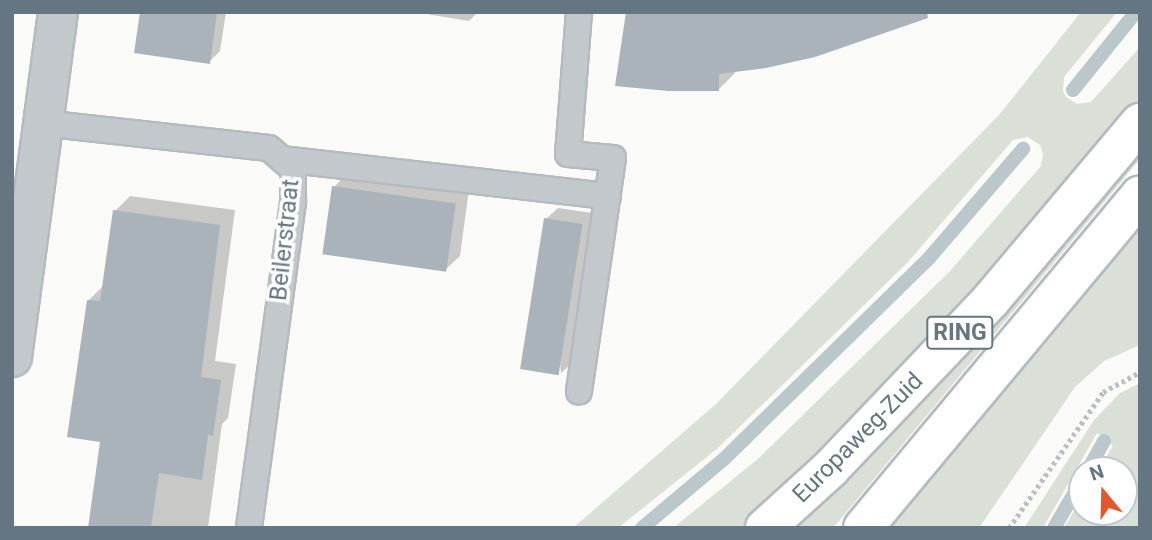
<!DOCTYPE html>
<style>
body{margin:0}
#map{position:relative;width:1152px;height:540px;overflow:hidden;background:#fafaf8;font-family:Roboto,sans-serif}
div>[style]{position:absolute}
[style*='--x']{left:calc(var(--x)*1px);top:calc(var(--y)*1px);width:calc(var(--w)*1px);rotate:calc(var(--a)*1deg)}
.green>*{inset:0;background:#dadfd7}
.shadow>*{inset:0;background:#0003}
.stream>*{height:14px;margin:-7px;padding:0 7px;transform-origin:7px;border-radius:7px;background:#bbc7cb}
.building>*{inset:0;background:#aab3b9;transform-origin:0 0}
.path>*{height:4.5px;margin-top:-2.25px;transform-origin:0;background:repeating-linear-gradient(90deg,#bbbfc2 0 3.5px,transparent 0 7px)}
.roads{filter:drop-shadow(2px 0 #b5babe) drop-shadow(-2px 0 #b5babe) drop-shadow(0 2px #b5babe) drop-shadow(0 -2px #b5babe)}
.lane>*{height:24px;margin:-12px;padding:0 12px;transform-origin:12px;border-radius:12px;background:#c3c8cc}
.street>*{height:38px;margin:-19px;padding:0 19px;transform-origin:19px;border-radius:19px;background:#c3c8cc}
.primary>*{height:38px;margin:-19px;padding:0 19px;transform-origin:19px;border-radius:19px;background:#fff}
span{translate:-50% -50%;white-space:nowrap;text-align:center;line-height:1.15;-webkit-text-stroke:7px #fff;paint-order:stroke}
.shield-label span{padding:2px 5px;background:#fff;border:2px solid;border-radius:5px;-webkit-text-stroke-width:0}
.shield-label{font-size:23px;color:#657683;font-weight:700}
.street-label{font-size:24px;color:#657683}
.frame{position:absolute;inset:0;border:14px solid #657683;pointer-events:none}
.north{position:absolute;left:1068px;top:456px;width:70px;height:70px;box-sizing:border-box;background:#fff;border:2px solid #c1c8cd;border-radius:50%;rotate:341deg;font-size:19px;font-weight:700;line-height:28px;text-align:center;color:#657683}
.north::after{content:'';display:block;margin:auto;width:24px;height:32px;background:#e4572e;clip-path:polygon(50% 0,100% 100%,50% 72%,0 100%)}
</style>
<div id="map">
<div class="green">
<i style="clip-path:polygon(1081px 12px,1117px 12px,1064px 77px,1063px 91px,1066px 97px,1077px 104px,1091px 102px,1140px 47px,1140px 104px,992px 281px,775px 502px,745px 528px,673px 528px,759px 458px,950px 271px,1041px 166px,1043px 154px,1040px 145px,1028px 137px,1013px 140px,908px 262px,718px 448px,618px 528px,573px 528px,716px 404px,999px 115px)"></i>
<i style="clip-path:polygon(1140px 143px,1140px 159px,839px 521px,832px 528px,783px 528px)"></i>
<i style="clip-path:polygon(1140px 227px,1140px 345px,1104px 361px,1075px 387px,979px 528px,890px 528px)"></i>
<i style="clip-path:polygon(1140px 383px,1140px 526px,1064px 528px,1082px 497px,1082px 512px,1124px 512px,1124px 470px,1098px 470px,1113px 446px,1097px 433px,1043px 528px,1024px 528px,1094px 420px,1120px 393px)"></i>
</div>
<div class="shadow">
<i style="clip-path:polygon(142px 12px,226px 12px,220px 51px,209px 62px)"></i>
<i style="clip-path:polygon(414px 12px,478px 12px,469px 21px)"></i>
<i style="clip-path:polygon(628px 12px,735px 70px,735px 73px,719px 89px)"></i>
<i style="clip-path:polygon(348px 172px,469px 189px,460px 256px,445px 270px,334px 187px)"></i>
<i style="clip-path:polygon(130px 196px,235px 210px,215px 361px,236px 364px,228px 418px,222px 424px,208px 528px,90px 528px,102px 440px,89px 300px,104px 285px,115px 211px)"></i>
<i style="clip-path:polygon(558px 208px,593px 213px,573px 362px,561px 373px,546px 219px)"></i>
</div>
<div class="stream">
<i style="--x:1073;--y:90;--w:100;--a:-51.1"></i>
<i style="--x:1088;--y:470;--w:33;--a:-61"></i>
<i style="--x:642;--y:528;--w:107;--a:-40.1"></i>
<i style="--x:724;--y:459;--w:289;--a:-44.4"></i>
<i style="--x:930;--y:257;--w:143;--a:-49.3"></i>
<i style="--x:1054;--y:528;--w:56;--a:-59.7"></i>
</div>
<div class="building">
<i style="clip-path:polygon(140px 12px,217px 12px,210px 64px,134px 53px)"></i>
<i style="clip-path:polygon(626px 12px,927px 12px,928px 18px,815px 57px,766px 68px,719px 74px,719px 91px,669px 91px,615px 86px)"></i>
<i style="left:332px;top:186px;width:125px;height:69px;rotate:8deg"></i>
<i style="clip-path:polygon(113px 210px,220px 225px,201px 377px,221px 380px,213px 436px,208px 435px,202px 480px,159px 473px,151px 528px,88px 528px,100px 442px,67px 437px,87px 300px,100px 301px)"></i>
<i style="left:544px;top:218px;width:39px;height:153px;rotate:9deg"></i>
</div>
<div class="path">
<i style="--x:1009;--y:528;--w:165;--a:-55.3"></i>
<i style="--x:1103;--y:392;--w:42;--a:-28.4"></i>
</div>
<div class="roads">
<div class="lane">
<i style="--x:579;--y:12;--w:142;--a:94.4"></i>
<i style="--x:568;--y:154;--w:45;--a:5.1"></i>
<i style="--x:613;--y:158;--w:236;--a:98.3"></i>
<i style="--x:42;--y:123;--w:228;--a:6.3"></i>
<i style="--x:269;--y:148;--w:32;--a:41"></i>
<i style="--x:293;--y:169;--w:33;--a:90"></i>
<i style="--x:293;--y:202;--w:329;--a:97.7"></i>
<i style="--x:282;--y:159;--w:328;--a:6.5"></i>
</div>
<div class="street">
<i style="--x:12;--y:357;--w:348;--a:-82.4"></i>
</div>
<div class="primary">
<i style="--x:765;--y:528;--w:88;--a:-42.2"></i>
<i style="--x:830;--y:469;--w:232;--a:-46.4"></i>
<i style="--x:990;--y:301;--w:233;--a:-49.9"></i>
<i style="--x:863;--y:528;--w:433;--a:-50.2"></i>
</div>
</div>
<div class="shield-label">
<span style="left:960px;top:333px">RING</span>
</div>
<div class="street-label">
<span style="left:285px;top:240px;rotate:-84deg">Beilerstraat</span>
<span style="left:858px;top:438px;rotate:-45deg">Europaweg-Zuid</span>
</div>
<div class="frame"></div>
<div class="north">N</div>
</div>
